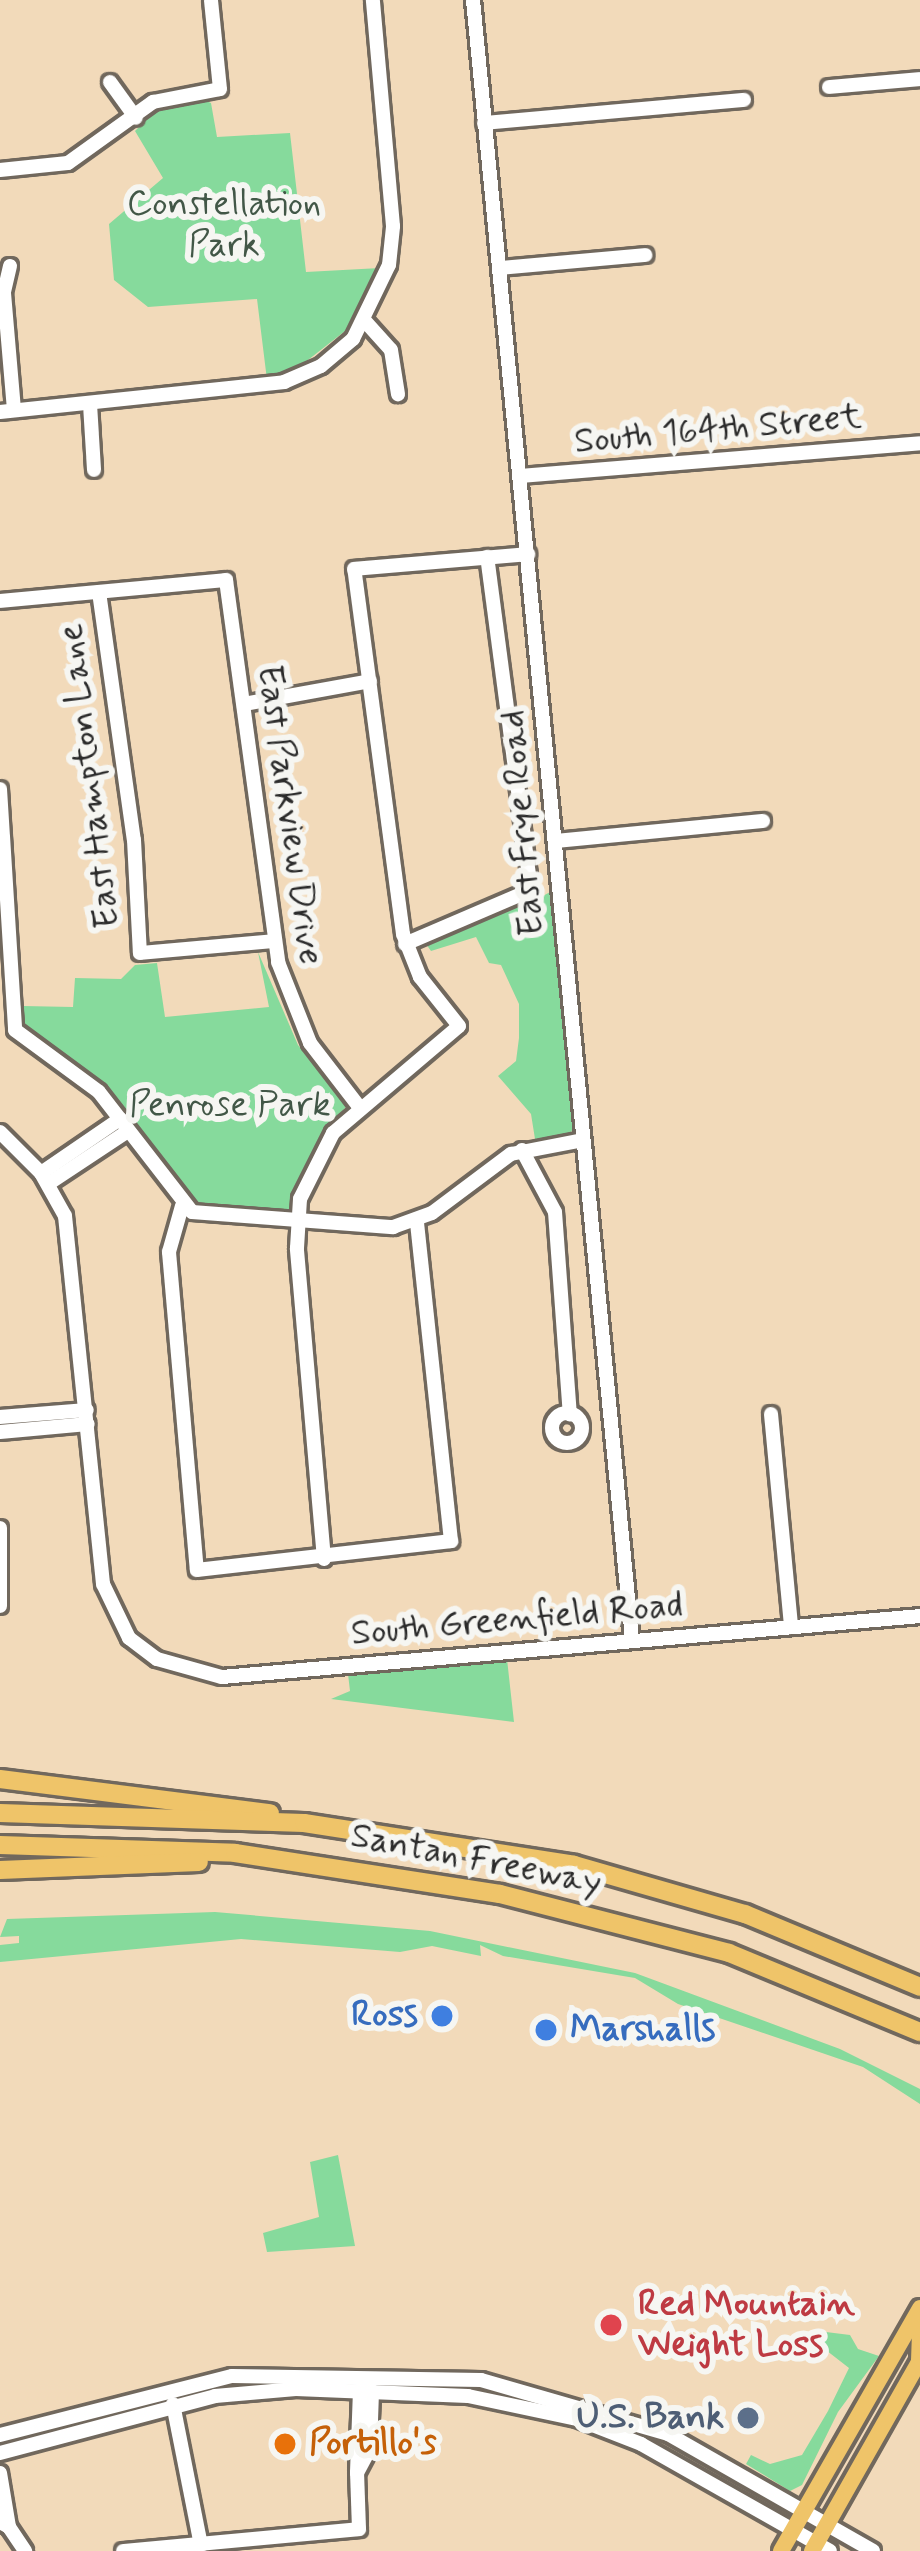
<!DOCTYPE html>
<style>
body{margin:0}
#map{position:relative;width:920px;height:2551px;overflow:hidden;background:#f2daba;font-family:Mynerve,sans-serif}
div>[style]{position:absolute}
[style*='--x']{left:calc(var(--x)*1px);top:calc(var(--y)*1px);width:calc(var(--w)*1px);rotate:calc(var(--a)*1deg)}
.green>*{inset:0;background:#86da9c}
.roads{filter:drop-shadow(3px 0 #71685d) drop-shadow(-3px 0 #71685d) drop-shadow(0 3px #71685d) drop-shadow(0 -3px #71685d)}
.minor>*{height:14px;margin:-7px;padding:0 7px;transform-origin:7px;border-radius:7px;background:#fff}
.minor>.ring{margin:-7px;padding:0;box-sizing:content-box;background:none;border:14px solid #fff;border-radius:50%}
.major>*{height:16px;margin:-8px;padding:0 8px;transform-origin:8px;border-radius:8px;background:#efc469}
.highway>*{height:18px;margin:-9px;padding:0 9px;transform-origin:9px;border-radius:9px;background:#efc469}
.dots>*{width:33px;height:33px;translate:-50% -50%;box-sizing:border-box;border:6px solid #f6f6f2;border-radius:50%}
span{translate:-50% -50%;white-space:nowrap;text-align:center;line-height:1.15;-webkit-text-stroke:12px #f6f6f2;paint-order:stroke}
.park-label{font-size:36px;color:#425747}
.street-label{font-size:36px;color:#2b2b2b}
.shop-label{font-size:36px;color:#366cbe;font-weight:700}
.right{translate:-100% -50%;text-align:right}
.left{translate:0 -50%;text-align:left}
.health-label{font-size:36px;color:#be3a42;font-weight:700}
.service-label{font-size:36px;color:#4e5e75;font-weight:700}
.food-label{font-size:36px;color:#c56008;font-weight:700}
</style>
<div id="map">
<div class="green">
<i style="clip-path:polygon(201px 99px,211px 103px,217px 137px,290px 133px,306px 272px,380px 268px,354px 324px,290px 374px,267px 380px,257px 299px,148px 307px,114px 280px,109px 224px,163px 178px,135px 131px,153px 113px)"></i>
<i style="clip-path:polygon(554px 890px,577px 1123px,569px 1135px,535px 1139px,531px 1114px,498px 1076px,516px 1061px,519px 1038px,519px 1004px,501px 965px,489px 963px,476px 937px,431px 951px,426px 944px,486px 911px,524px 906px)"></i>
<i style="clip-path:polygon(258px 952px,298px 1045px,346px 1107px,320px 1135px,290px 1214px,186px 1208px,92px 1075px,21px 1026px,23px 1006px,73px 1007px,75px 978px,121px 979px,135px 965px,157px 963px,165px 1017px,269px 1007px)"></i>
<i style="clip-path:polygon(507px 1659px,514px 1722px,331px 1699px,350px 1691px,348px 1674px)"></i>
<i style="clip-path:polygon(215px 1912px,430px 1931px,635px 1973px,840px 2049px,920px 2089px,920px 2104px,863px 2067px,678px 2004px,635px 1978px,503px 1956px,480px 1945px,481px 1956px,432px 1946px,400px 1952px,241px 1939px,0 1962px,0 1945px,19px 1943px,19px 1936px,0 1937px,7px 1919px)"></i>
<i style="clip-path:polygon(338px 2155px,355px 2246px,267px 2252px,263px 2233px,319px 2217px,310px 2162px)"></i>
<i style="clip-path:polygon(818px 2331px,850px 2335px,858px 2349px,879px 2356px,838px 2412px,802px 2485px,790px 2491px,746px 2464px,751px 2455px,770px 2464px,802px 2455px,828px 2411px,849px 2368px,813px 2340px)"></i>
</div>
<div class="roads">
<div class="minor">
<i style="--x:473;--y:0;--w:1648;--a:84.46"></i>
<i style="--x:110;--y:82;--w:44;--a:54.2"></i>
<i style="--x:829;--y:87;--w:91;--a:-5"></i>
<i style="--x:484;--y:123;--w:261;--a:-5.1"></i>
<i style="--x:0;--y:170;--w:68;--a:-5.9"></i>
<i style="--x:68;--y:163;--w:105;--a:-35.7"></i>
<i style="--x:153;--y:102;--w:68;--a:-11"></i>
<i style="--x:220;--y:89;--w:89;--a:-95.8"></i>
<i style="--x:10;--y:266;--w:28;--a:103"></i>
<i style="--x:4;--y:293;--w:117;--a:85.1"></i>
<i style="--x:500;--y:268;--w:146;--a:-5.1"></i>
<i style="--x:364;--y:320;--w:40;--a:48"></i>
<i style="--x:391;--y:350;--w:45;--a:81"></i>
<i style="--x:90;--y:404;--w:66;--a:86.5"></i>
<i style="--x:0;--y:412;--w:286;--a:-6"></i>
<i style="--x:284;--y:382;--w:40;--a:-23.4"></i>
<i style="--x:321;--y:366;--w:42;--a:-40.2"></i>
<i style="--x:353;--y:339;--w:82;--a:-64.1"></i>
<i style="--x:389;--y:265;--w:39;--a:-84"></i>
<i style="--x:393;--y:226;--w:227;--a:-95.1"></i>
<i style="--x:521;--y:476;--w:400;--a:-4.7"></i>
<i style="--x:99;--y:592;--w:250;--a:82"></i>
<i style="--x:134;--y:840;--w:113;--a:87"></i>
<i style="--x:140;--y:953;--w:135;--a:-5.1"></i>
<i style="--x:0;--y:601;--w:227;--a:-5.3"></i>
<i style="--x:226;--y:580;--w:386;--a:82.2"></i>
<i style="--x:278;--y:962;--w:87;--a:68.4"></i>
<i style="--x:310;--y:1043;--w:82;--a:52.4"></i>
<i style="--x:244;--y:704;--w:128;--a:-10.3"></i>
<i style="--x:0;--y:789;--w:241;--a:86.4"></i>
<i style="--x:15;--y:1030;--w:104;--a:36.4"></i>
<i style="--x:99;--y:1092;--w:152;--a:52.2"></i>
<i style="--x:192;--y:1212;--w:202;--a:4.3"></i>
<i style="--x:393;--y:1227;--w:41;--a:-19.7"></i>
<i style="--x:432;--y:1213;--w:99;--a:-36.8"></i>
<i style="--x:511;--y:1154;--w:73;--a:-11"></i>
<i style="--x:555;--y:841;--w:209;--a:-5.5"></i>
<i style="--x:405;--y:944;--w:137;--a:-23.2"></i>
<i style="--x:531;--y:890;--w:336;--a:-97.5"></i>
<i style="--x:0;--y:1132;--w:58;--a:45"></i>
<i style="--x:41;--y:1173;--w:49;--a:60.8"></i>
<i style="--x:65;--y:1216;--w:370;--a:84.1"></i>
<i style="--x:103;--y:1584;--w:60;--a:64.3"></i>
<i style="--x:129;--y:1638;--w:35;--a:37"></i>
<i style="--x:157;--y:1659;--w:67;--a:15.5"></i>
<i style="--x:222;--y:1677;--w:701;--a:-4.99"></i>
<i style="--x:522;--y:1150;--w:70;--a:62"></i>
<i style="--x:555;--y:1212;--w:203;--a:85.8"></i>
<i style="--x:41;--y:1173;--w:96;--a:-34.4"></i>
<i style="--x:48;--y:1184;--w:96;--a:-33.5"></i>
<i style="--x:182;--y:1206;--w:48;--a:105.8"></i>
<i style="--x:169;--y:1252;--w:319;--a:85"></i>
<i style="--x:197;--y:1570;--w:256;--a:-6.5"></i>
<i style="--x:451;--y:1541;--w:322;--a:-96.1"></i>
<i class="ring" style="left:552px;top:1413px;width:16px;height:16px"></i>
<i style="--x:771;--y:1414;--w:214;--a:84.6"></i>
<i style="--x:0;--y:1417;--w:87;--a:-4.6"></i>
<i style="--x:0;--y:1432;--w:88;--a:-5.2"></i>
<i style="--x:0;--y:1528;--w:78;--a:90"></i>
<i style="--x:324;--y:1559;--w:312;--a:-95"></i>
<i style="--x:297;--y:1248;--w:49;--a:-86.5"></i>
<i style="--x:300;--y:1199;--w:74;--a:-63.4"></i>
<i style="--x:333;--y:1133;--w:165;--a:-40.3"></i>
<i style="--x:459;--y:1026;--w:63;--a:-128.5"></i>
<i style="--x:420;--y:977;--w:46;--a:-111.6"></i>
<i style="--x:403;--y:934;--w:368;--a:-97.6"></i>
<i style="--x:354;--y:569;--w:175;--a:-4.9"></i>
<i style="--x:360;--y:2390;--w:83;--a:92.1"></i>
<i style="--x:357;--y:2473;--w:27;--a:-62"></i>
<i style="--x:370;--y:2449;--w:58;--a:-88"></i>
<i style="--x:173;--y:2404;--w:144;--a:78.8"></i>
<i style="--x:0;--y:2435;--w:239;--a:-14.3"></i>
<i style="--x:232;--y:2376;--w:249;--a:0.9"></i>
<i style="--x:481;--y:2380;--w:195;--a:16.1"></i>
<i style="--x:668;--y:2434;--w:236;--a:29.7"></i>
<i style="--x:0;--y:2453;--w:222;--a:-14.8"></i>
<i style="--x:215;--y:2396;--w:81;--a:-4.9"></i>
<i style="--x:296;--y:2389;--w:172;--a:2.3"></i>
<i style="--x:468;--y:2396;--w:111;--a:11.9"></i>
<i style="--x:577;--y:2419;--w:69;--a:21.3"></i>
<i style="--x:641;--y:2444;--w:217;--a:29.5"></i>
<i style="--x:0;--y:2473;--w:55;--a:80.5"></i>
<i style="--x:9;--y:2527;--w:10;--a:-151"></i>
<i style="--x:9;--y:2527;--w:29;--a:56"></i>
<i style="--x:123;--y:2551;--w:237;--a:-5.3"></i>
<i style="--x:359;--y:2529;--w:56;--a:-92"></i>
</div>
<div class="major">
<i style="--x:919;--y:2361;--w:31;--a:-88"></i>
<i style="--x:781;--y:2551;--w:280;--a:-60.2"></i>
<i style="--x:812;--y:2551;--w:219;--a:-60.5"></i>
</div>
<div class="highway">
<i style="--x:0;--y:1779;--w:272;--a:7.2"></i>
<i style="--x:0;--y:1813;--w:304;--a:1.9"></i>
<i style="--x:304;--y:1823;--w:273;--a:8.8"></i>
<i style="--x:574;--y:1865;--w:178;--a:16"></i>
<i style="--x:745;--y:1914;--w:190;--a:22.6"></i>
<i style="--x:0;--y:1845;--w:235;--a:1.9"></i>
<i style="--x:235;--y:1853;--w:268;--a:8.8"></i>
<i style="--x:500;--y:1894;--w:236;--a:14.4"></i>
<i style="--x:729;--y:1953;--w:207;--a:22.5"></i>
<i style="--x:0;--y:1870;--w:199;--a:-2.3"></i>
</div>
</div>
<div class="dots">
<i style="left:442px;top:2016px;background:#3f7fe0"></i>
<i style="left:546px;top:2030px;background:#3f7fe0"></i>
<i style="left:611px;top:2325px;background:#e0444e"></i>
<i style="left:748px;top:2418px;background:#5c6f8a"></i>
<i style="left:285px;top:2444px;background:#e8710a"></i>
</div>
<div class="park-label">
<span style="left:224px;top:225px">Constellation<br>Park</span>
<span style="left:230px;top:1106px">Penrose Park</span>
</div>
<div class="street-label">
<span style="left:718px;top:430px;rotate:-5deg">South 164th Street</span>
<span style="left:90px;top:776px;rotate:-97deg">East Hampton Lane</span>
<span style="left:289px;top:815px;rotate:82deg">East Parkview Drive</span>
<span style="left:523px;top:823px;rotate:-95deg">East Frye Road</span>
<span style="left:517px;top:1620px;rotate:-5deg">South Greenfield Road</span>
<span style="left:476px;top:1860px;rotate:11deg">Santan Freeway</span>
</div>
<div class="shop-label">
<span class="right" style="left:418px;top:2016px">Ross</span>
<span class="left" style="left:570px;top:2030px">Marshalls</span>
</div>
<div class="health-label">
<span class="left" style="left:638px;top:2325px">Red Mountain<br>Weight Loss</span>
</div>
<div class="service-label">
<span class="right" style="left:724px;top:2418px">U.S. Bank</span>
</div>
<div class="food-label">
<span class="left" style="left:309px;top:2444px">Portillo's</span>
</div>
</div>
